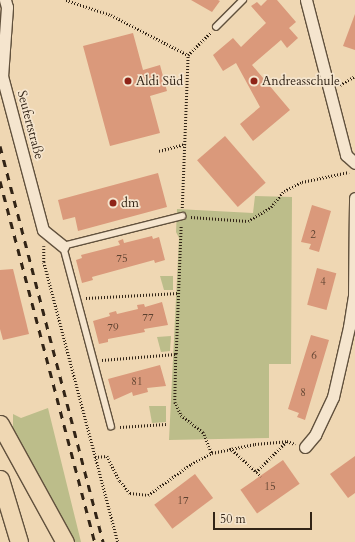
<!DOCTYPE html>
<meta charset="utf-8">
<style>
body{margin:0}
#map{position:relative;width:355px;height:542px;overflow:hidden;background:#efd7b3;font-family:Cardo,serif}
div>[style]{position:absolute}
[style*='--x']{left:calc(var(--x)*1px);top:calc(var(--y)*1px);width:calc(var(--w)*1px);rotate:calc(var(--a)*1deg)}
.green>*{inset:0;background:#bcbd8a}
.building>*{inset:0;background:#da997b;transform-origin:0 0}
.path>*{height:2.5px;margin-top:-1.25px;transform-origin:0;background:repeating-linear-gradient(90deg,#322416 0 1px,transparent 0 3px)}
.roads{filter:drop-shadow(1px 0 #61513d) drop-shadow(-1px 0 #61513d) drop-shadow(0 1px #61513d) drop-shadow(0 -1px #61513d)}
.service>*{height:5.5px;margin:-2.75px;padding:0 2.75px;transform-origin:2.75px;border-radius:2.75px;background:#f5e5ce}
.minor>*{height:11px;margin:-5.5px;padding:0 5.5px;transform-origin:5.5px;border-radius:5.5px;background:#f5e5ce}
.primary>*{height:17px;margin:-8.5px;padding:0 8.5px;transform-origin:8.5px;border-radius:8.5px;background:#efd7b3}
.rail>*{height:3px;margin-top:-1.5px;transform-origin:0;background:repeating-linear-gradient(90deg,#322416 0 7px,transparent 0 14px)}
.dots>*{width:11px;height:11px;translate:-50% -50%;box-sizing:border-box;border:2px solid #f5e5ce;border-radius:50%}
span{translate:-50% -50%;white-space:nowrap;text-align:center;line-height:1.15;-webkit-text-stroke:3.5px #f5e5ce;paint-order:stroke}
.number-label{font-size:11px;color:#5c412f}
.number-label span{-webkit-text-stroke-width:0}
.poi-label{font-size:13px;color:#322416}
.left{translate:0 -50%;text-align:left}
.street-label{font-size:13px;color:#322416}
.scale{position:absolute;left:213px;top:512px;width:99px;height:18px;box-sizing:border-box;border:2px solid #322416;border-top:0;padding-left:5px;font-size:12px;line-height:14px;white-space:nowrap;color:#322416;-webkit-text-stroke:3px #f5e5ce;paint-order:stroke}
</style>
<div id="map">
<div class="green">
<i style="clip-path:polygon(255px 196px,292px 197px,291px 364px,269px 364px,269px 438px,169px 440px,179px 238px,176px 232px,177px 209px,253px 213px)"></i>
<i style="clip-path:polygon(160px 276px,173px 276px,173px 290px,164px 290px)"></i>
<i style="clip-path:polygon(171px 336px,170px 351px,161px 352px,157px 337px)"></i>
<i style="clip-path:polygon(149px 406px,166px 406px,166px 422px,152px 423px)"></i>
<i style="clip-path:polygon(48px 408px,81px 542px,70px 542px,13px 438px,13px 414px,21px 418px)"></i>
</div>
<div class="building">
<i style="clip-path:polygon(191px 0,218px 0,220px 1px,212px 12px)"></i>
<i style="clip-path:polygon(267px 0,277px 0,296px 22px,289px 28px,298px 38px,287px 48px,281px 40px,252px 65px,290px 110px,253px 141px,240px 124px,260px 107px,236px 63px,223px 71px,213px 55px,233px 38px,241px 47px,266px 23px,251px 6px,257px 2px,261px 6px)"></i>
<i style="clip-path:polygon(355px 14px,355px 50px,343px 46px)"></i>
<i style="clip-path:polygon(133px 33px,143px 70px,160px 65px,167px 91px,150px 96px,160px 133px,110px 146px,83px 46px)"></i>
<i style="left:225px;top:136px;width:62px;height:37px;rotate:49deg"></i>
<i style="clip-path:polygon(158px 173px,167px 207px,78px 231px,75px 217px,63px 220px,58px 200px)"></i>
<i style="clip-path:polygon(312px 205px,331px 211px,319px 252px,309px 249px,311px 244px,301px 242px)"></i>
<i style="clip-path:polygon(152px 236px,153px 239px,159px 237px,165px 260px,155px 263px,154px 260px,92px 277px,93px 280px,82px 283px,76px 260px,82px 258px,81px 255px,120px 245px,118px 241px,123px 239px,124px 243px)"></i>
<i style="left:317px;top:268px;width:20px;height:38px;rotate:15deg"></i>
<i style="clip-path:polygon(13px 269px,29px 334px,3px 340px,0 329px,0 270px)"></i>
<i style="clip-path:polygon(162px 302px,168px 325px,144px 329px,145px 332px,108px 339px,108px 342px,99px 344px,93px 321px,110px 316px,109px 313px,116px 311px,117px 314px,138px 309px,137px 305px,144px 304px,145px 307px)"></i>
<i style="clip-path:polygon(311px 335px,329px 340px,305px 420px,297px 417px,299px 413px,288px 409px)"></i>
<i style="clip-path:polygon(160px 365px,166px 386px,147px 388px,148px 392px,133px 396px,132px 392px,114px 400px,108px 379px)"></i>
<i style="clip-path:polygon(355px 456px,355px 493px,348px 498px,330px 474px)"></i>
<i style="left:283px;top:460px;width:29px;height:52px;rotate:55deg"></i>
<i style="left:195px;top:474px;width:30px;height:51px;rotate:53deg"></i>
</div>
<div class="path">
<i style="--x:66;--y:0;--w:47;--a:18.4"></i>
<i style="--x:111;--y:15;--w:87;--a:27.5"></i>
<i style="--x:340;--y:85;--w:17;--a:-31"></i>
<i style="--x:159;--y:151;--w:27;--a:-15"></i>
<i style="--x:182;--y:208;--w:153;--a:-87.8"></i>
<i style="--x:188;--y:55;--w:33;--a:-45"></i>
<i style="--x:191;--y:217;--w:57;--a:4"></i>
<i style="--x:248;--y:221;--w:27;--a:-31"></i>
<i style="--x:271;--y:207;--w:21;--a:-51"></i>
<i style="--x:284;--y:191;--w:20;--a:-27"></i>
<i style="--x:302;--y:182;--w:48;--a:-12"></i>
<i style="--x:44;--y:246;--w:16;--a:90"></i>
<i style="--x:44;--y:262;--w:290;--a:75.2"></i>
<i style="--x:86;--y:298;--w:93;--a:-3.1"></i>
<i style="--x:176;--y:354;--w:48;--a:91.2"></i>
<i style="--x:175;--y:402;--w:14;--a:65"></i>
<i style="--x:181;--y:415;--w:28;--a:38"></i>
<i style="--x:203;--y:432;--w:23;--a:67"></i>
<i style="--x:102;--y:360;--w:74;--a:-4.6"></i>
<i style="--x:176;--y:354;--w:129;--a:-87.8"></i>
<i style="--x:120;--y:427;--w:46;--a:-3.7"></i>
<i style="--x:230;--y:448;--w:42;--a:42.1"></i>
<i style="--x:95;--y:457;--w:12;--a:-5"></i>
<i style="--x:107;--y:456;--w:28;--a:63"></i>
<i style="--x:120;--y:481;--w:16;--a:50"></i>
<i style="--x:130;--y:493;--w:18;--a:6"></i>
<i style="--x:148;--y:495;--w:53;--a:-35.8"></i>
<i style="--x:191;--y:464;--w:24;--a:-28"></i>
<i style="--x:212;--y:453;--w:44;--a:-11.8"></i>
<i style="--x:255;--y:444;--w:32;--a:-5"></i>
<i style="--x:287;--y:441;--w:9;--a:21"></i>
<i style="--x:256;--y:472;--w:44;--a:-45"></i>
</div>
<div class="roads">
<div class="service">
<i style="--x:216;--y:27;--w:38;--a:-45"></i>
<i style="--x:111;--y:427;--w:187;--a:-104.9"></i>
<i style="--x:63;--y:246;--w:123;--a:-14.1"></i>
</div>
<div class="minor">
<i style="--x:5;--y:0;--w:7;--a:74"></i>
<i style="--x:7;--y:7;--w:69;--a:94.1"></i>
<i style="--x:2;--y:76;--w:159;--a:75.1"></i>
<i style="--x:43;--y:230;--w:26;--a:39"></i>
<i style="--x:306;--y:0;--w:160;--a:75.5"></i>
<i style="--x:346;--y:155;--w:12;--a:42"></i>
<i style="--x:305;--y:447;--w:16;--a:-50"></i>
<i style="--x:315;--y:435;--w:42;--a:-64.7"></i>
<i style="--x:333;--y:397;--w:72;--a:-77.1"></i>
<i style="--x:349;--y:327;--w:30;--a:-81"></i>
<i style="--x:354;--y:297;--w:99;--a:-89.4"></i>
</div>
<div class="primary">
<i style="--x:0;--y:424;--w:135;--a:61.2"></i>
<i style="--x:0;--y:479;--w:66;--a:73.2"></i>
</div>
</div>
<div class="rail">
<i style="--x:0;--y:146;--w:409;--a:75.4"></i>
<i style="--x:0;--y:181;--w:373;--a:75.3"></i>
</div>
<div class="dots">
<i style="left:128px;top:81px;background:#8f2418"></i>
<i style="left:254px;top:81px;background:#8f2418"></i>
<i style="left:113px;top:203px;background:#8f2418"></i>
</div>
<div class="number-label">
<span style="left:313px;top:235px">2</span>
<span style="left:122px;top:259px">75</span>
<span style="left:323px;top:282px">4</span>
<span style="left:148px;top:318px">77</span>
<span style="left:113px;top:328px">79</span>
<span style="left:314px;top:356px">6</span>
<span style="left:137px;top:382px">81</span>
<span style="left:303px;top:393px">8</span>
<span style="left:270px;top:487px">15</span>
<span style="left:183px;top:501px">17</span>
</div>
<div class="poi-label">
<span class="left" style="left:136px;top:81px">Aldi Süd</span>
<span class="left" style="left:262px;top:81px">Andreasschule</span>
<span class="left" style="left:121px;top:203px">dm</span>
</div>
<div class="street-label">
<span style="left:30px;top:125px;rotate:75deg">Seufertstraße</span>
</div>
<div class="scale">50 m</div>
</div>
